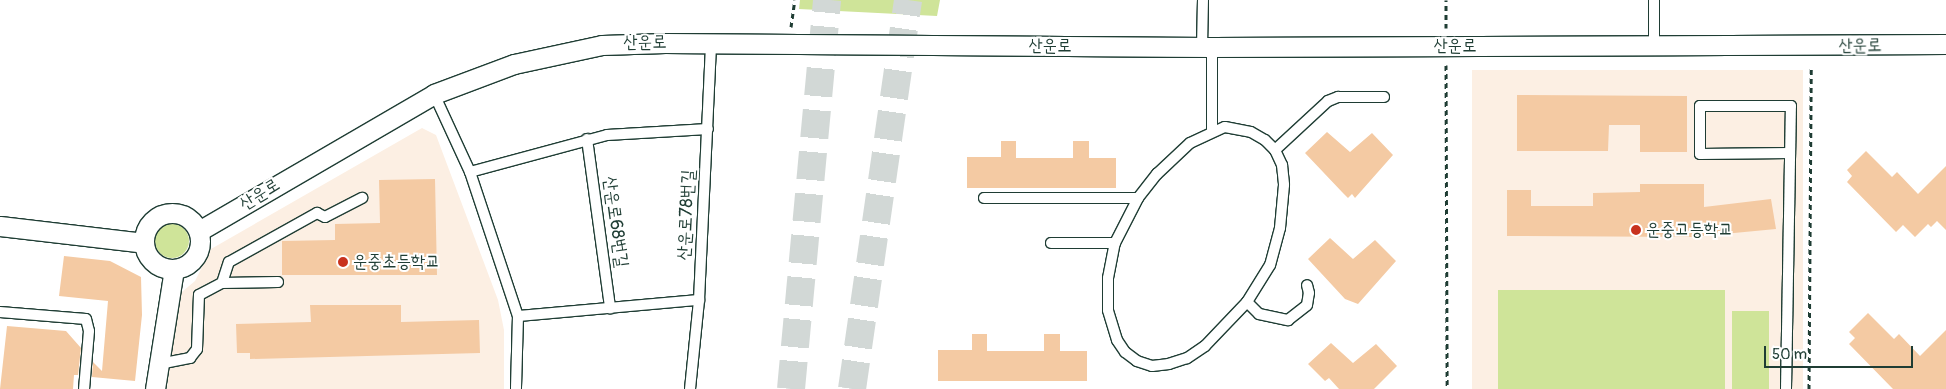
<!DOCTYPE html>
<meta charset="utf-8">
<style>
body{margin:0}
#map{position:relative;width:1946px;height:389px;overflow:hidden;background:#fff;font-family:Pangolin,"Poor Story",sans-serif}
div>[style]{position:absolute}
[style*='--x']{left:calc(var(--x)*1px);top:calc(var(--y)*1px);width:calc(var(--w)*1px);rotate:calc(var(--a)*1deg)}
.built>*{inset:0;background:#fcefe3;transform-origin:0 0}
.green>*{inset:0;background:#cfe499;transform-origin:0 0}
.round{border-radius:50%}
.building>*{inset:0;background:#f4caa3}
.highway-tunnel>*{height:28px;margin-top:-14px;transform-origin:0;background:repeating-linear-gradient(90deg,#d2d8d6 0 28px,transparent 0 42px)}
.path>*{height:3px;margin-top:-1.5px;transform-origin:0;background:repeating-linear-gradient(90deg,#1f3d34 0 5px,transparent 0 9px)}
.roads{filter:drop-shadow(1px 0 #1f3d34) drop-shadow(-1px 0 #1f3d34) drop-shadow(0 1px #1f3d34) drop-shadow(0 -1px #1f3d34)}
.lane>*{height:10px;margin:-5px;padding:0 5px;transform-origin:5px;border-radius:5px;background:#fff}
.street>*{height:19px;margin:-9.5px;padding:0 9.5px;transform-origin:9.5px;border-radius:9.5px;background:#fff}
.street>.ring{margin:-9.5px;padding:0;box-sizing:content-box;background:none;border:19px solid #fff;border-radius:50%}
.dots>*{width:14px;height:14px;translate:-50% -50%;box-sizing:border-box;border:2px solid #fff;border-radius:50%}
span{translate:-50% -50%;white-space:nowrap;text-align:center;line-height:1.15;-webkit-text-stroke:4px #fff;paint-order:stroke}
.street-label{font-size:18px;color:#1f3d34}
.poi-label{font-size:18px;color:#1f3d34}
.left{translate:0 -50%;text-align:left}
.scale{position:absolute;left:1764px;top:346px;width:149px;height:22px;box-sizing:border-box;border:2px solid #1f3d34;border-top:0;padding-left:6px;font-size:15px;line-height:18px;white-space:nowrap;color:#1f3d34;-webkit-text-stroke:4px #fff;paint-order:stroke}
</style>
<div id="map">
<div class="built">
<i style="left:1472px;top:70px;width:331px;height:319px"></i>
<i style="clip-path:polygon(422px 128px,436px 135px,498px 300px,504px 330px,504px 389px,167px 389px,177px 296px,195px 281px,211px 249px)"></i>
</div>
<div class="green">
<i style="clip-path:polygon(800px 0,940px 0,937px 16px,799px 9px)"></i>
<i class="round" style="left:155px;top:224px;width:34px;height:34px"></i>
<i style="left:1498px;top:290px;width:227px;height:99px"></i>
<i style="left:1732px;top:311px;width:37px;height:78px"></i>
</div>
<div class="building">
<i style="clip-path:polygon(1517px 95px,1687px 96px,1687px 152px,1640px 152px,1640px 125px,1609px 125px,1608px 151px,1517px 151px)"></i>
<i style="clip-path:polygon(1327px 132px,1350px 152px,1372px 133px,1393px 155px,1355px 198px,1352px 194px,1348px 198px,1342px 192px,1305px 153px)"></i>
<i style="clip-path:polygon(1001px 141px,1016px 141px,1016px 158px,1073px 158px,1073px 141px,1089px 141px,1089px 158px,1116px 158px,1116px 188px,967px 188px,967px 157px,1001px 157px)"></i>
<i style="clip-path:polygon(1866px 151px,1892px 177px,1897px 172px,1918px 194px,1946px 166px,1946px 230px,1937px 221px,1931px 227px,1928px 224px,1915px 237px,1903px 225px,1896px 232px,1847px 182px,1852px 176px,1847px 170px)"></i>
<i style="clip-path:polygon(435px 179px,437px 275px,282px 275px,282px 241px,335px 240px,335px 224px,380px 223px,379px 180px)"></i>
<i style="clip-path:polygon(1640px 184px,1704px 184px,1704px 207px,1771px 199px,1776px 229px,1692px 237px,1507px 236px,1507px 190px,1531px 190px,1531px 206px,1593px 206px,1593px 193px,1640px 192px)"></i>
<i style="clip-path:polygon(1330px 238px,1353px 259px,1375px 240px,1396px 261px,1358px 304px,1345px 299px,1308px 259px)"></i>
<i style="clip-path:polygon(64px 256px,110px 261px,141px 277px,142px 315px,135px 381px,92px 377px,93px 362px,102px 371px,108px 301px,59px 296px)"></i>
<i style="clip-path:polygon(310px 305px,401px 305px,401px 322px,479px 320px,480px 353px,250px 359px,250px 353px,237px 353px,236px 324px,311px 322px)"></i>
<i style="clip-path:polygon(1868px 313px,1894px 339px,1899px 334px,1920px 356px,1946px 330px,1946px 389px,1893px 389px,1849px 344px,1855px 338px,1849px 332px)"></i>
<i style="clip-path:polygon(7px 326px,66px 331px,81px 348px,78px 375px,74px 375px,73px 389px,0 389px)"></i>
<i style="clip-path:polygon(972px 334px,987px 334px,987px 351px,1044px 351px,1044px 334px,1060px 334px,1060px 351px,1087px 351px,1087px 381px,938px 381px,938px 350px,972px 350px)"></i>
<i style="clip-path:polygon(1331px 343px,1353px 363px,1376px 344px,1397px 366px,1374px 389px,1339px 389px,1329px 378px,1325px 381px,1308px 364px)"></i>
</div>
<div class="highway-tunnel">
<i style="--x:791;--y:389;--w:391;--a:-84.7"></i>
<i style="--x:852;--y:389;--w:393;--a:-81.8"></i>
</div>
<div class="path">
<i style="--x:791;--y:27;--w:27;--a:-82"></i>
<i style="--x:1446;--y:28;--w:28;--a:-90"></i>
<i style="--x:1446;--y:65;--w:324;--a:89.8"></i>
<i style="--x:1809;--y:389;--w:323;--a:-89.6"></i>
</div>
<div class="roads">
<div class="lane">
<i style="--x:1654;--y:0;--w:46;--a:90"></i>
<i style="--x:1202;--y:47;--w:47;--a:-88.8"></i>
<i style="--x:1212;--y:47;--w:83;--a:90"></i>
<i style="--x:434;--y:94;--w:86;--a:65.2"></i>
<i style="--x:470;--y:172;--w:152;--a:71.6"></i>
<i style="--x:518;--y:316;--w:73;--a:91.6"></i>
<i style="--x:1225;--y:127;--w:26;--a:11"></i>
<i style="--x:1251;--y:132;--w:16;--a:30"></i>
<i style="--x:1265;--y:140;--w:14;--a:45"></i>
<i style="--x:1275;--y:150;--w:17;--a:65"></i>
<i style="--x:1282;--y:165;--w:20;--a:84"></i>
<i style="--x:1284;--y:185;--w:43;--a:95.3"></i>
<i style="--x:1280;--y:228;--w:38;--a:105"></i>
<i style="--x:1270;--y:265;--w:44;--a:121.9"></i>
<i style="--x:1247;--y:302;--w:61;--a:133.7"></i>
<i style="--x:1205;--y:346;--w:22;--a:146"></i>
<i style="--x:1187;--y:358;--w:19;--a:162"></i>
<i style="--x:1169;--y:364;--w:17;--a:173"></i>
<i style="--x:1152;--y:366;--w:16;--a:-162"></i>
<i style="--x:1137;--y:361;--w:15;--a:-143"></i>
<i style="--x:1125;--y:352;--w:14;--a:-124"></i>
<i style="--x:1117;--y:340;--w:31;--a:-107"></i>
<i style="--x:1108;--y:310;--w:32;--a:-90"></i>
<i style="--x:1108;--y:278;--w:36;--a:-79"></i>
<i style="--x:1115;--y:243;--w:51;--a:-62.9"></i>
<i style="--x:1138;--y:198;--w:31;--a:-52"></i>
<i style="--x:1157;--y:174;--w:45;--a:-43.2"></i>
<i style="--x:1190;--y:143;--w:38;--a:-25"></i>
<i style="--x:587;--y:139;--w:171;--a:82.2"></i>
<i style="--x:1275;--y:150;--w:72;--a:-42.8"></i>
<i style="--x:1328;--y:101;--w:11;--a:-22"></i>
<i style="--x:1338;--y:97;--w:46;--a:0"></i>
<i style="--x:470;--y:172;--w:142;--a:-15.1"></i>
<i style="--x:607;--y:135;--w:101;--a:-3.4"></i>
<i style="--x:984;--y:198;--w:154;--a:0"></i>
<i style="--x:1051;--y:243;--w:64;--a:0"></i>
<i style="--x:222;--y:283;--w:22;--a:-72"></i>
<i style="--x:229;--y:262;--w:101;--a:-29.1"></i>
<i style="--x:317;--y:213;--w:9;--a:27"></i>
<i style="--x:325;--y:217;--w:42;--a:-27.2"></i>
<i style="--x:1247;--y:302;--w:17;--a:45"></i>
<i style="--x:1259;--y:314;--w:30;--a:12"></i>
<i style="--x:1288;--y:320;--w:24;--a:-38"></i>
<i style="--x:1307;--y:305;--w:12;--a:-81"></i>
<i style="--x:1309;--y:293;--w:8;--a:-104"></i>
<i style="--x:0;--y:312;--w:86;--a:4.7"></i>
<i style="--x:86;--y:319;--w:12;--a:76"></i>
<i style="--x:89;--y:331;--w:58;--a:94.9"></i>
<i style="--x:518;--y:316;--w:182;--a:-5.1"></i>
<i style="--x:159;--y:364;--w:32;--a:-11"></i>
<i style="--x:190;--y:358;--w:11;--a:-52"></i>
<i style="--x:197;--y:349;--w:54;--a:-87.9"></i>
<i style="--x:199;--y:295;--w:26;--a:-28"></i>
<i style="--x:222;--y:283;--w:56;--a:-1"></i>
<i style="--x:690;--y:389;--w:89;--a:-84.2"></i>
<i style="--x:699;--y:300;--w:257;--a:-87.3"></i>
<i style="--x:1786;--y:389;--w:283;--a:-89"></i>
<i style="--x:1791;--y:106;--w:91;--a:180"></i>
<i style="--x:1700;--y:106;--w:48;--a:90"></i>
<i style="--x:1700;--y:154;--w:90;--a:-0.6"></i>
</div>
<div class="street">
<i class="ring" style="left:144px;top:213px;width:37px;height:37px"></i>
<i style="--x:0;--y:226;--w:145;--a:6.7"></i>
<i style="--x:199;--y:231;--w:272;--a:-30.2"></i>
<i style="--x:434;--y:94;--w:85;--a:-20.6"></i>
<i style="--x:514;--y:64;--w:90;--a:-12.2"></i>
<i style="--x:602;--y:45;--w:63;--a:-1.8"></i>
<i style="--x:665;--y:43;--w:547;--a:0.42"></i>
<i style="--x:1212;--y:47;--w:734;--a:-0.23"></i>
<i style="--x:155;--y:389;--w:121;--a:-81"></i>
</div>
</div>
<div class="dots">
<i style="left:1636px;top:230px;background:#c8321e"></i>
<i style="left:343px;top:262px;background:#c8321e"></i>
</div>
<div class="street-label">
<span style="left:645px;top:43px;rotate:-1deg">산운로</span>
<span style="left:1050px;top:46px">산운로</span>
<span style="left:1455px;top:46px">산운로</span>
<span style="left:1860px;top:46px;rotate:-1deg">산운로</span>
<span style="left:260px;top:195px;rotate:-32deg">산운로</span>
<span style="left:687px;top:215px;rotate:-87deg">산운로78번길</span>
<span style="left:615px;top:222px;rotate:82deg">산운로68번길</span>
</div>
<div class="poi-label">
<span class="left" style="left:1646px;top:230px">운중고등학교</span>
<span class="left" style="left:353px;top:262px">운중초등학교</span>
</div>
<div class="scale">50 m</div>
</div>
